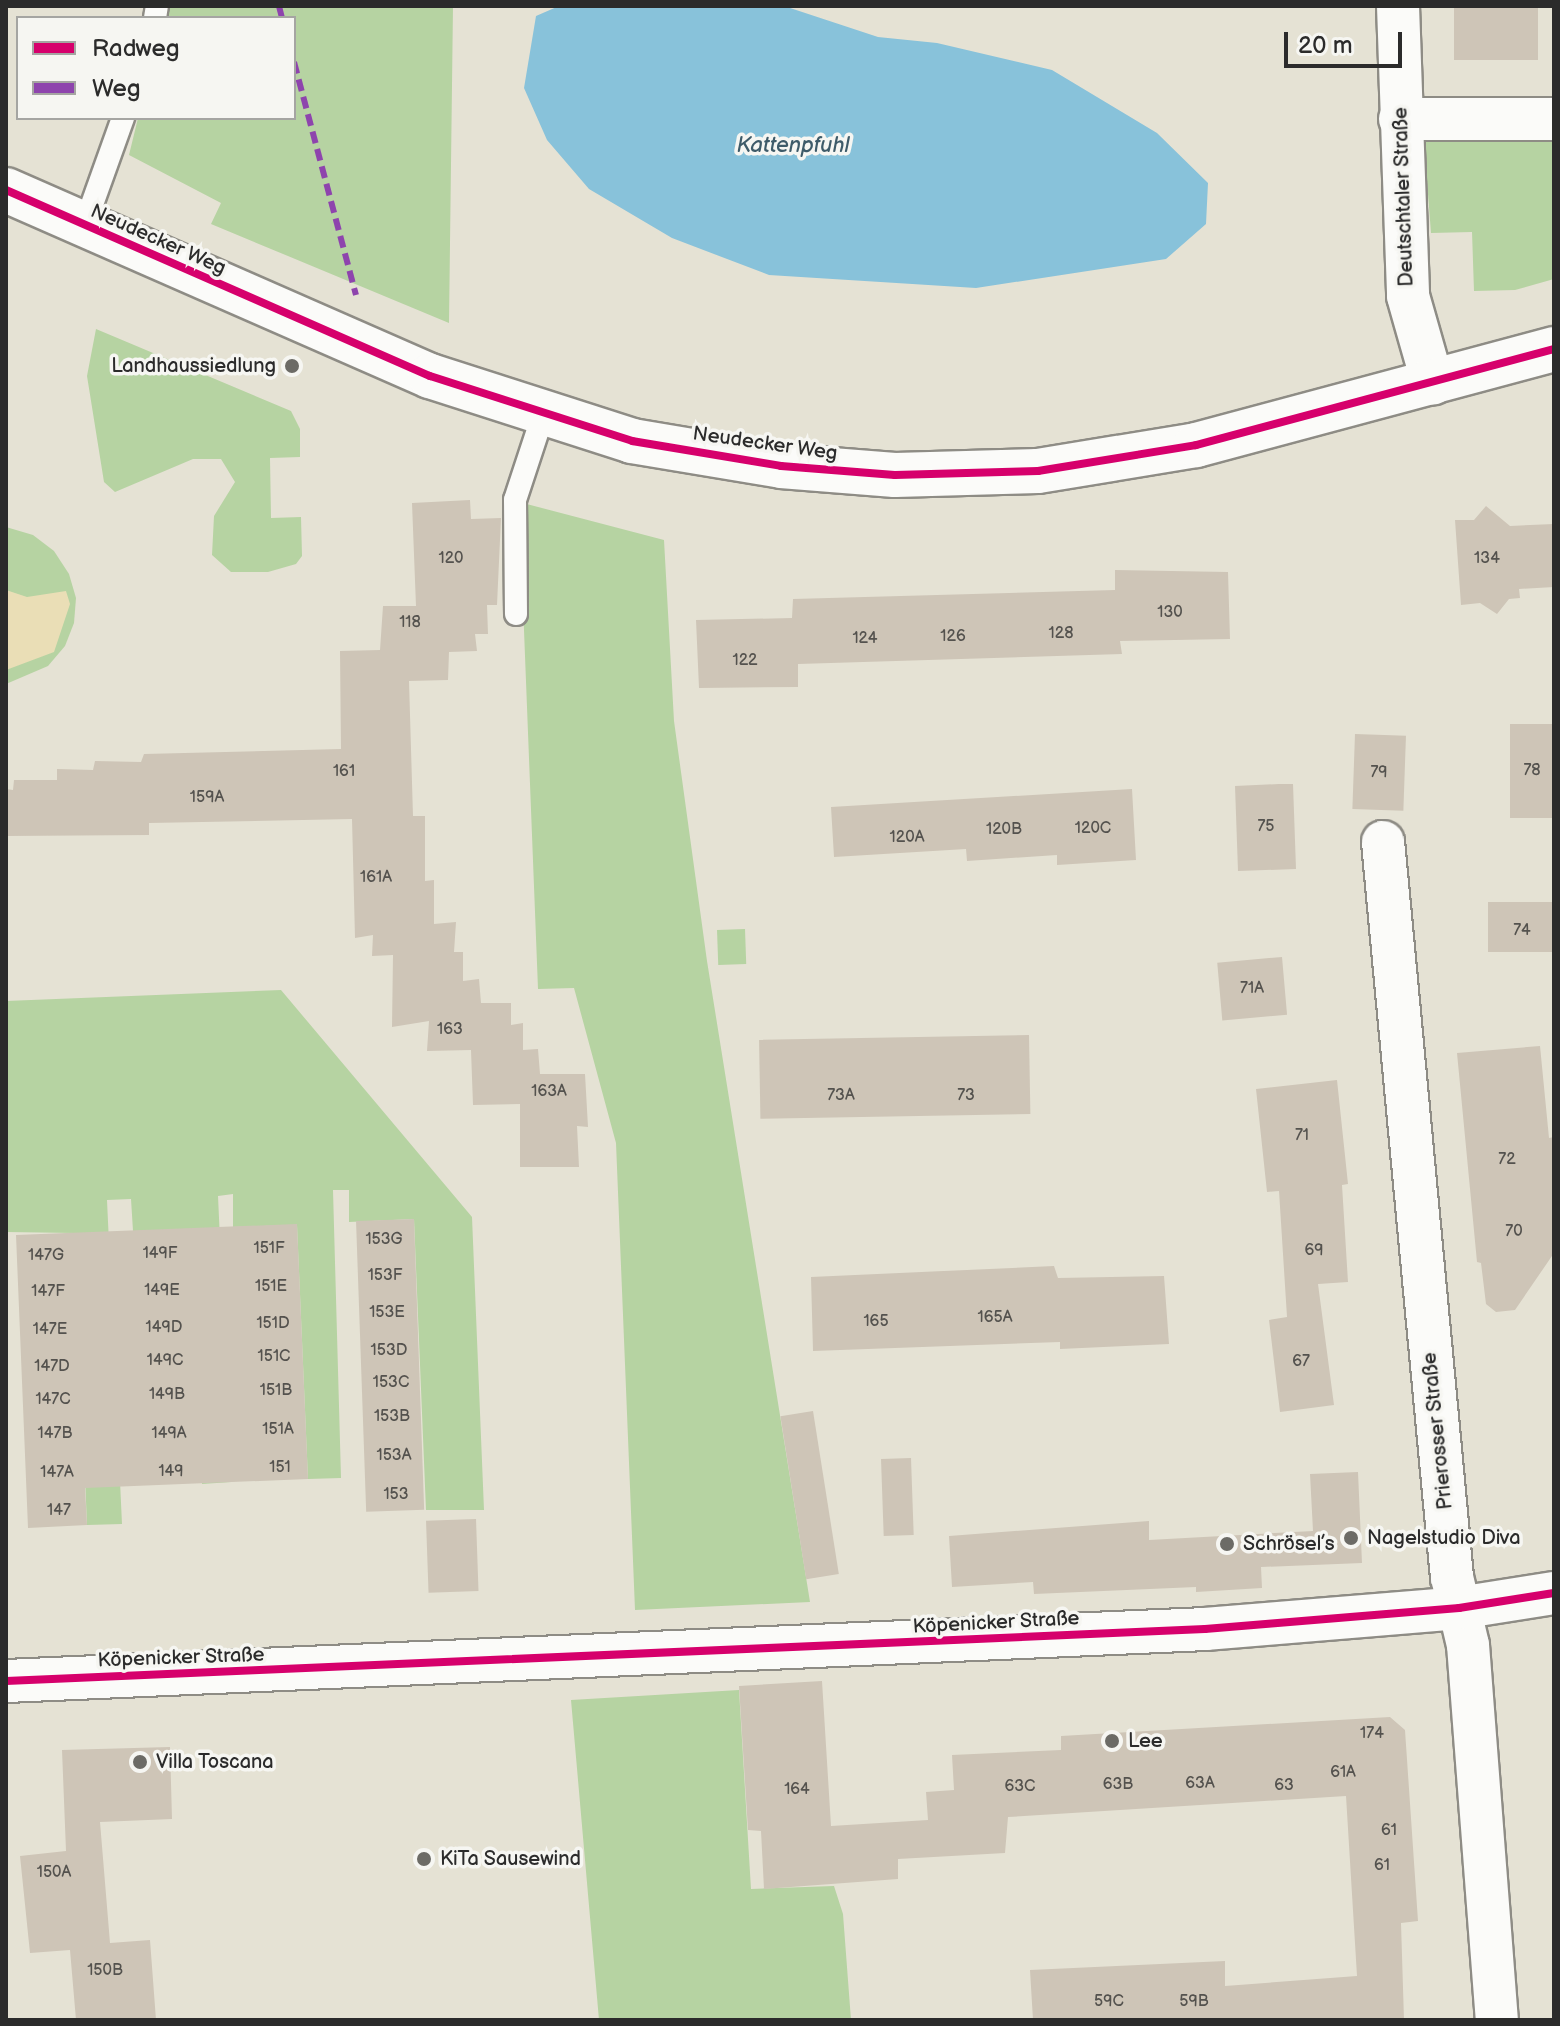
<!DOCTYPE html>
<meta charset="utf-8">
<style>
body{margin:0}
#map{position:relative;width:1560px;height:2026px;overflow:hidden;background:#e5e2d4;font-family:"Balsamiq Sans",sans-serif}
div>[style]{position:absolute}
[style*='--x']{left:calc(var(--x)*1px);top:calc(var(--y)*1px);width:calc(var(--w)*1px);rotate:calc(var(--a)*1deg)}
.green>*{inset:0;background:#b6d3a2;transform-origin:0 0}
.sand>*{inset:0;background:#eadeb6}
.water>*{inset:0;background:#88c2da}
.building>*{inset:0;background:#cec5b7;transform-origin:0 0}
.roads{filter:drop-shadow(2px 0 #8e8c85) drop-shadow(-2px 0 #8e8c85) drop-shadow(0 2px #8e8c85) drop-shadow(0 -2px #8e8c85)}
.service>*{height:22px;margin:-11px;padding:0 11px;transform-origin:11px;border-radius:11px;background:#fbfbf9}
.minor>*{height:42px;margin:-21px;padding:0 21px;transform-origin:21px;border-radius:21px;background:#fbfbf9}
.tertiary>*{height:44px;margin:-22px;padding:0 22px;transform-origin:22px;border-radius:22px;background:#fbfbf9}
.quiet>*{height:6px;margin-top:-3px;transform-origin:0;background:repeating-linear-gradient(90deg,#8e44ad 0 12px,transparent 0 18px)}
.cycleway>*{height:8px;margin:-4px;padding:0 4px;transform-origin:4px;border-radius:4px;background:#d6006c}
.dots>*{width:22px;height:22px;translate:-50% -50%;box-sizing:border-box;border:4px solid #f6f6f2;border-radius:50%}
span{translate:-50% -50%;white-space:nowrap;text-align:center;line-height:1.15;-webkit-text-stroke:7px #f6f6f2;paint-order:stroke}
.number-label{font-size:16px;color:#54524e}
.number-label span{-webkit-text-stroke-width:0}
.street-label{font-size:20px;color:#2b2b2b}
.poi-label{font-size:20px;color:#2b2b2b}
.right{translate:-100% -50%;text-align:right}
.left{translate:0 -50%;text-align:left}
.water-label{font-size:22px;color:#3e5b69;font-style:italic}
.frame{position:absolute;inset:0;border:8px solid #2b2b2b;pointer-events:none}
.legend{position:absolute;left:16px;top:16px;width:280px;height:104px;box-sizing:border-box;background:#f6f6f2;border:2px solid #a5a5a2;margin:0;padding:10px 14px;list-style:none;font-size:24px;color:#2b2b2b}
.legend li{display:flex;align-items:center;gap:16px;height:40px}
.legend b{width:40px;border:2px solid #a5a5a2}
.scale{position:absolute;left:1284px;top:32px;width:118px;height:36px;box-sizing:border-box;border:4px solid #2b2b2b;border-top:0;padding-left:10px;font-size:24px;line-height:28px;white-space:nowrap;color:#2b2b2b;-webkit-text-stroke:6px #f6f6f2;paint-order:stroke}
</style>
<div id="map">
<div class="green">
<i style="clip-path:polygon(166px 6px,453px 6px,449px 323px,211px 224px,221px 203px,129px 155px,138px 118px,294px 118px,294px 18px,163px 18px)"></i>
<i style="clip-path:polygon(1437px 133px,1554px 133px,1554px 279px,1515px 290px,1474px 291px,1472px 232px,1431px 233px,1424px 142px)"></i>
<i style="clip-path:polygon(96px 329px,291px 411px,300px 429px,300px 457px,270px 458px,271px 518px,301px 517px,302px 556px,296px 564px,268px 572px,231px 572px,212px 555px,214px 516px,235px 482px,221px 459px,193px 459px,115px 492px,104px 482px,87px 376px)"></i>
<i style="clip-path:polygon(519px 502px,664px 540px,674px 721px,707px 961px,810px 1602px,635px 1610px,616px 1143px,574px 988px,538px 989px)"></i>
<i style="clip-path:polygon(6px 527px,33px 535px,54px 551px,69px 574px,76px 598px,74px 623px,65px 646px,48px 666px,6px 684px)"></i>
<i style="left:745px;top:929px;width:35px;height:28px;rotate:88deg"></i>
<i style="clip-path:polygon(281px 990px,472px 1217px,484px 1510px,426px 1510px,414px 1219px,349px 1222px,349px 1190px,333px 1190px,341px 1478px,308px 1479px,297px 1225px,233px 1227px,233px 1194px,218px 1196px,231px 1482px,202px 1484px,192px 1230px,133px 1231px,131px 1199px,107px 1200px,122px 1524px,87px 1525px,75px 1233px,6px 1232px,6px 1001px)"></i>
<i style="clip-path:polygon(739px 1690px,751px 1889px,834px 1886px,843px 1914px,851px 2020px,599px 2020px,571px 1700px)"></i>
</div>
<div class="sand">
<i style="clip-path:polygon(6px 590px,27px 597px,66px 591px,70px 604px,54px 652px,6px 670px)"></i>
</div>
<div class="water">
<i style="clip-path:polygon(559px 6px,784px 6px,878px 37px,937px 43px,1052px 70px,1157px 133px,1208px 183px,1206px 224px,1166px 259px,976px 288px,769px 275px,672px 238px,589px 189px,547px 140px,524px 88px,536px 16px)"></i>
</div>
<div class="building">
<i style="left:1454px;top:6px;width:84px;height:54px"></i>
<i style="clip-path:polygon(470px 500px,471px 519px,501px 518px,497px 605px,487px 605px,488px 634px,475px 634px,477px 651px,449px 652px,448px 680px,409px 681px,413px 816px,425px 816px,425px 881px,434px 880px,434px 924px,456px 922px,454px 952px,463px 952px,463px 981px,479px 979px,481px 1003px,511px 1003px,511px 1025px,523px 1023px,523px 1050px,538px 1049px,540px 1074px,585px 1074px,588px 1127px,577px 1126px,579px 1167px,520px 1167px,520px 1104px,473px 1105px,471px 1050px,427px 1051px,429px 1021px,392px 1027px,393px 955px,372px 956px,373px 935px,355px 938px,352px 819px,149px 823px,149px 835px,6px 836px,6px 789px,13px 790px,14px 780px,57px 780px,57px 769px,93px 770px,95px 761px,141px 762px,144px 754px,341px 749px,340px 651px,380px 650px,383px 606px,416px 606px,412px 503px)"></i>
<i style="clip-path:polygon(1486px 506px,1510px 526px,1554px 524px,1554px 587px,1519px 589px,1520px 598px,1509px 599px,1497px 614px,1480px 603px,1461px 605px,1455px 520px,1474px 520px)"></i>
<i style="clip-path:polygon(1115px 570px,1228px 572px,1230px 639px,1120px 641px,1122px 654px,798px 664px,798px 687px,699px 688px,696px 620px,792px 618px,793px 599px,1115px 590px)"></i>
<i style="left:1510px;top:724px;width:44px;height:94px"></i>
<i style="left:1355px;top:734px;width:51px;height:75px;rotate:2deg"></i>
<i style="clip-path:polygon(1279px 784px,1293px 784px,1296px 869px,1238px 871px,1235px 786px)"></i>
<i style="clip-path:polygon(1132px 789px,1136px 860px,1057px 865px,1057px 855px,967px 861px,966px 849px,834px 857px,831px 807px)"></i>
<i style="left:1554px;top:902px;width:50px;height:66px;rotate:90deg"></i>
<i style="left:1282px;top:957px;width:58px;height:65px;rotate:85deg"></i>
<i style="left:1029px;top:1035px;width:79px;height:270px;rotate:89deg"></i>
<i style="clip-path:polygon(1540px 1046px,1549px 1138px,1554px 1137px,1554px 1253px,1515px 1310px,1496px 1312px,1486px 1304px,1481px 1263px,1477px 1262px,1457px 1053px)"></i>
<i style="clip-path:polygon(1337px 1080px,1348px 1184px,1342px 1185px,1348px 1282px,1318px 1284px,1334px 1405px,1280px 1412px,1269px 1320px,1287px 1317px,1279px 1191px,1267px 1192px,1256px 1089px)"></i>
<i style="left:414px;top:1219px;width:291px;height:58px;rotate:88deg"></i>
<i style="clip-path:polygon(297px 1224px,308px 1479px,85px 1488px,87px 1525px,28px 1528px,16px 1235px)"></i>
<i style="clip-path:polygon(1054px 1266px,1058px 1278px,1164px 1276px,1169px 1344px,1060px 1349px,1060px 1342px,813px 1351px,811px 1277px)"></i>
<i style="left:813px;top:1411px;width:165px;height:33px;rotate:81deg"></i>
<i style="left:911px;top:1458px;width:77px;height:30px;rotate:88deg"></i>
<i style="clip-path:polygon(1358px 1472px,1362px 1563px,1261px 1567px,1262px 1588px,1196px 1592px,1196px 1587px,1034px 1594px,1033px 1582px,952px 1587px,949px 1536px,1149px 1521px,1149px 1540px,1313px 1531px,1310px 1474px)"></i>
<i style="left:476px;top:1519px;width:72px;height:50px;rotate:88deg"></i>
<i style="clip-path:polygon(822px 1681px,831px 1826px,928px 1820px,926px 1792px,954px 1790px,952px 1755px,1061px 1750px,1061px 1736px,1390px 1717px,1405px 1730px,1418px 1921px,1401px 1923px,1404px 2020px,1033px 2020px,1030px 1970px,1225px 1961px,1225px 1986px,1357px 1976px,1346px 1796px,1008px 1817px,1005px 1853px,898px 1859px,898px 1879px,764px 1889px,761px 1831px,748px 1830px,739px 1686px)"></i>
<i style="clip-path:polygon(170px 1747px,172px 1819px,100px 1822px,110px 1943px,150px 1940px,156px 2020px,76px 2020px,70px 1950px,30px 1953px,20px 1856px,66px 1851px,62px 1750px)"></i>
</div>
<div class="roads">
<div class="service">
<i style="--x:155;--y:18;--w:12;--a:-81"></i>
<i style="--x:85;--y:224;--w:113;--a:-70.3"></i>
<i style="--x:516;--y:614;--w:114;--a:-90.5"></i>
<i style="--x:515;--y:500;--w:89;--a:-71.8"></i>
</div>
<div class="minor">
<i style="--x:1398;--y:6;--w:290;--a:88"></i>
<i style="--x:1408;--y:296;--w:91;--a:74.1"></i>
<i style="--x:1400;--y:119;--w:154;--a:0"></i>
<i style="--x:1383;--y:842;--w:738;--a:84.64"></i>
<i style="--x:1452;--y:1577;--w:70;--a:76.8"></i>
<i style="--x:1468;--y:1645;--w:376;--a:85.6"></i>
<i style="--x:6;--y:1681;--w:1200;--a:-2.48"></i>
<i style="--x:1205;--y:1629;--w:255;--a:-4.7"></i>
<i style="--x:1459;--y:1608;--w:96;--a:-9"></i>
</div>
<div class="tertiary">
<i style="--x:6;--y:190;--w:463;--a:23.7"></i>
<i style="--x:430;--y:376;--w:212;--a:17.8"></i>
<i style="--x:632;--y:441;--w:151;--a:9.5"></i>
<i style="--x:781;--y:466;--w:114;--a:4.5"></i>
<i style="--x:895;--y:475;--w:143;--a:-1.6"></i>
<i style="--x:1038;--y:471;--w:160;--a:-9.3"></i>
<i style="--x:1196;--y:445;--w:371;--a:-15"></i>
</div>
</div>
<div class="quiet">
<i style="--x:279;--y:6;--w:12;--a:76"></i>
<i style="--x:294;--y:62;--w:241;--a:75.1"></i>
</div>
<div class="cycleway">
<i style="--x:6;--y:190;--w:463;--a:23.7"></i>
<i style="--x:430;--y:376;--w:212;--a:17.8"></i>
<i style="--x:632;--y:441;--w:151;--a:9.5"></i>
<i style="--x:781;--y:466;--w:114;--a:4.5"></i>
<i style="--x:895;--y:475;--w:143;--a:-1.6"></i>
<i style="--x:1038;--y:471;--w:160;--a:-9.3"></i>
<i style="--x:1196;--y:445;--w:371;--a:-15"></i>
<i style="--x:6;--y:1681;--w:1200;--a:-2.48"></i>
<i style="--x:1205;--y:1629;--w:255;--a:-4.7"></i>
<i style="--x:1459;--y:1608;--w:96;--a:-9"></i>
</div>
<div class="dots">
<i style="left:292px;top:366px;background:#6c6b66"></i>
<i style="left:1351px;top:1538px;background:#6c6b66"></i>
<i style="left:1227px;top:1544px;background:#6c6b66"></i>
<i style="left:1112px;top:1741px;background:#6c6b66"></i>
<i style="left:140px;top:1762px;background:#6c6b66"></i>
<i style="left:424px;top:1859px;background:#6c6b66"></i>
</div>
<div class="number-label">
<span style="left:451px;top:559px">120</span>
<span style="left:1487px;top:559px">134</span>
<span style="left:1170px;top:613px">130</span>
<span style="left:410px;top:623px">118</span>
<span style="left:1061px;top:634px">128</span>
<span style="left:953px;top:637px">126</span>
<span style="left:865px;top:639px">124</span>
<span style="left:745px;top:661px">122</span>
<span style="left:1532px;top:771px">78</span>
<span style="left:344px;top:772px">161</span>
<span style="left:1379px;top:773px">79</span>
<span style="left:207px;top:798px">159A</span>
<span style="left:1266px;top:827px">75</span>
<span style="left:1093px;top:829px">120C</span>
<span style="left:1004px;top:830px">120B</span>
<span style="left:907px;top:838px">120A</span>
<span style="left:376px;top:878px">161A</span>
<span style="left:1522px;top:931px">74</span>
<span style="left:1252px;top:989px">71A</span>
<span style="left:450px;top:1030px">163</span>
<span style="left:549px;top:1092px">163A</span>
<span style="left:841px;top:1096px">73A</span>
<span style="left:966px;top:1096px">73</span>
<span style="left:1302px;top:1136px">71</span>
<span style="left:1507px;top:1160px">72</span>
<span style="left:1514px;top:1232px">70</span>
<span style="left:384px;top:1240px">153G</span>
<span style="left:269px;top:1249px">151F</span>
<span style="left:1314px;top:1251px">69</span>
<span style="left:160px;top:1254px">149F</span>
<span style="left:46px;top:1256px">147G</span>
<span style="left:385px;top:1276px">153F</span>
<span style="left:271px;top:1287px">151E</span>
<span style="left:162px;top:1291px">149E</span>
<span style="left:48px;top:1292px">147F</span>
<span style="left:387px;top:1313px">153E</span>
<span style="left:995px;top:1318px">165A</span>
<span style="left:876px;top:1322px">165</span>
<span style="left:273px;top:1324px">151D</span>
<span style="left:164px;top:1328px">149D</span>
<span style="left:50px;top:1330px">147E</span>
<span style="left:389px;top:1351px">153D</span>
<span style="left:274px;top:1357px">151C</span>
<span style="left:165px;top:1361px">149C</span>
<span style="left:1301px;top:1362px">67</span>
<span style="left:52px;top:1367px">147D</span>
<span style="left:391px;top:1383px">153C</span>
<span style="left:276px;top:1391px">151B</span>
<span style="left:167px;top:1395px">149B</span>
<span style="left:53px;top:1400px">147C</span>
<span style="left:392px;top:1417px">153B</span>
<span style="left:278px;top:1430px">151A</span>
<span style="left:55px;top:1434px">147B</span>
<span style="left:169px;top:1434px">149A</span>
<span style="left:394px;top:1456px">153A</span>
<span style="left:280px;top:1468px">151</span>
<span style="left:171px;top:1472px">149</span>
<span style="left:57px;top:1473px">147A</span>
<span style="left:396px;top:1495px">153</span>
<span style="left:59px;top:1511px">147</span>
<span style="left:1372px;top:1734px">174</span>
<span style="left:1343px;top:1773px">61A</span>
<span style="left:1200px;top:1784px">63A</span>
<span style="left:1118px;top:1785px">63B</span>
<span style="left:1284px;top:1786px">63</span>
<span style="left:1020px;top:1787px">63C</span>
<span style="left:797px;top:1790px">164</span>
<span style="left:1389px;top:1831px">61</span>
<span style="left:1382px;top:1866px">61</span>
<span style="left:54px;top:1873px">150A</span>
<span style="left:105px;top:1971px">150B</span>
<span style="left:1109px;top:2002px">59C</span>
<span style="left:1194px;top:2002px">59B</span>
</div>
<div class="street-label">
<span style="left:1404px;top:197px;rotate:-92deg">Deutschtaler Straße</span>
<span style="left:158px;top:240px;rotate:24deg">Neudecker Weg</span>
<span style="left:765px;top:444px;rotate:8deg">Neudecker Weg</span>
<span style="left:1438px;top:1431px;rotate:-96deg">Prierosser Straße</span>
<span style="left:996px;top:1623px;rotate:-3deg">Köpenicker Straße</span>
<span style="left:181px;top:1658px;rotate:-2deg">Köpenicker Straße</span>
</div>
<div class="poi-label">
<span class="right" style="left:276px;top:366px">Landhaussiedlung</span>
<span class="left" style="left:1367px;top:1538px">Nagelstudio Diva</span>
<span class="left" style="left:1243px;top:1544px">Schrösel’s</span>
<span class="left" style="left:1128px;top:1741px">Lee</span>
<span class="left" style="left:156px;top:1762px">Villa Toscana</span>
<span class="left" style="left:440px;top:1859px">KiTa Sausewind</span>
</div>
<div class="water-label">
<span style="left:793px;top:146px">Kattenpfuhl</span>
</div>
<div class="frame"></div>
<ul class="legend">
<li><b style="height:10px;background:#d6006c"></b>Radweg</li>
<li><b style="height:10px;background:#8e44ad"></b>Weg</li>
</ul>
<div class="scale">20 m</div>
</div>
